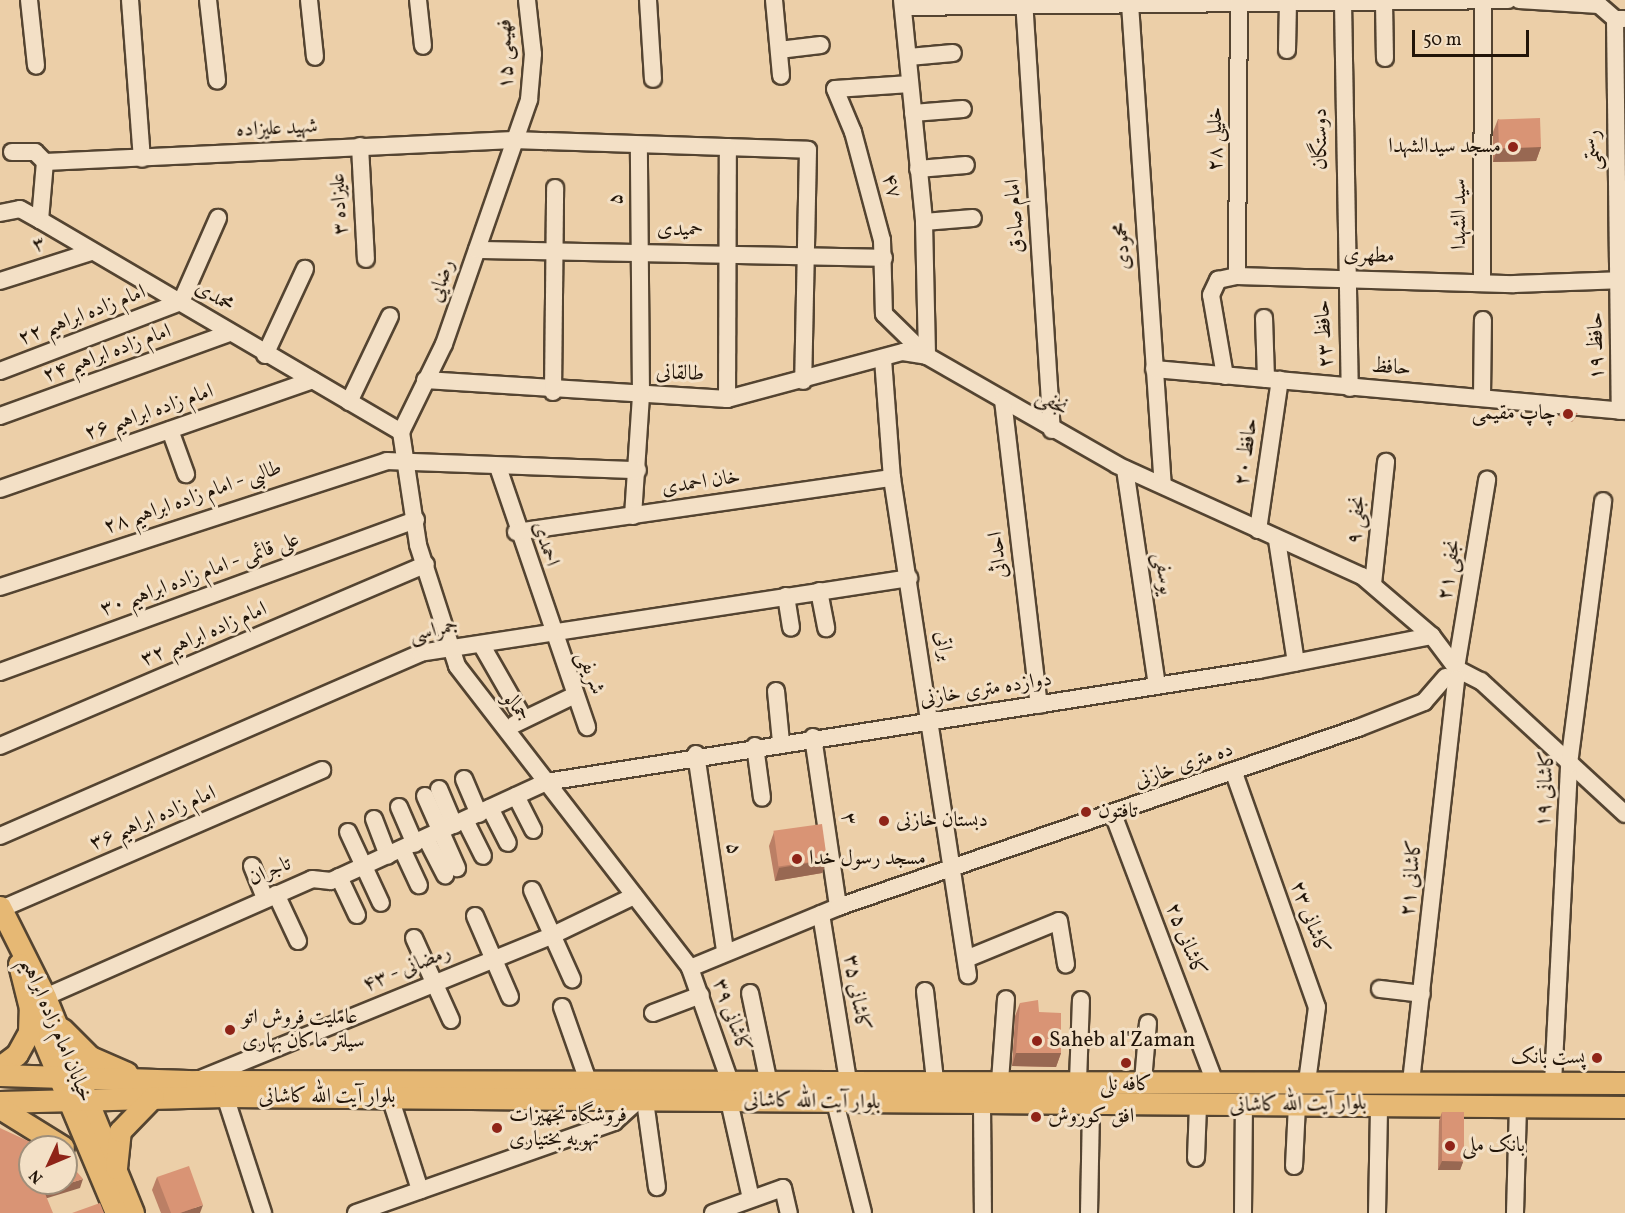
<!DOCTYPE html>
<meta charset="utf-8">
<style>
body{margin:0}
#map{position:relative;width:1625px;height:1213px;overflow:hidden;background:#eccfa8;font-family:Vollkorn,Amiri,serif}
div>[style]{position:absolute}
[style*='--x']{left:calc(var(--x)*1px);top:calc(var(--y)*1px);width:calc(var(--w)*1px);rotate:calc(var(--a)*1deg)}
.roads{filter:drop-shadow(2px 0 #544431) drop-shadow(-2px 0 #544431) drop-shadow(0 2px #544431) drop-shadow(0 -2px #544431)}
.minor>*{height:16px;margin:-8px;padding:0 8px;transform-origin:8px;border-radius:8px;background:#f3e0c6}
.major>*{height:21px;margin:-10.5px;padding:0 10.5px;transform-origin:10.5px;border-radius:10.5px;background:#e6b874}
.wall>*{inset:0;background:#bb7f65}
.shaded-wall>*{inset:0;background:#986852}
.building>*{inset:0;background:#d99475;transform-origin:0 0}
.dots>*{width:16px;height:16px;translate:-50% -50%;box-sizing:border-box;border:3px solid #f3e0c6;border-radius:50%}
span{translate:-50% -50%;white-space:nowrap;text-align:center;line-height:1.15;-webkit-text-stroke:6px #f3e0c6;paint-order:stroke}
.street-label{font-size:21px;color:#221509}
.poi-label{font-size:21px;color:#221509}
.right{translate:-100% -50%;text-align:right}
.left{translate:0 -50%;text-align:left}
.north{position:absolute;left:18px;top:1135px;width:60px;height:60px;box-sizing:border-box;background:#f3e0c6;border:2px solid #9f8f7a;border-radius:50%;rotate:226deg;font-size:16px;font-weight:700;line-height:24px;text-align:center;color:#221509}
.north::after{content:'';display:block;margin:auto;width:21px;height:27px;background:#8f2418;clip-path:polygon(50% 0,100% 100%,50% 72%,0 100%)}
.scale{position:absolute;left:1412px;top:30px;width:117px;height:27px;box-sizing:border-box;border:3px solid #221509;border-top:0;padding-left:8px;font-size:18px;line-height:21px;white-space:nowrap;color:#221509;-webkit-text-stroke:4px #f3e0c6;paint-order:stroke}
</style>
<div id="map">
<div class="roads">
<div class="minor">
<i style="--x:29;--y:0;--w:66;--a:83.9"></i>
<i style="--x:130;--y:0;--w:159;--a:85.7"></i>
<i style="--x:208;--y:0;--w:81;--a:83.6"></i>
<i style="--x:309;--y:0;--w:57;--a:84"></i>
<i style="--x:418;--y:0;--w:46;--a:83.8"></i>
<i style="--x:527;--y:0;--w:54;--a:83.7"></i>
<i style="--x:533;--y:54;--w:46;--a:95"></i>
<i style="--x:529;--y:100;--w:258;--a:109.2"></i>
<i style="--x:444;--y:344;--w:98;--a:116"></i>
<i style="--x:401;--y:432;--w:114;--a:81.4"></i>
<i style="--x:418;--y:545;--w:127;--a:72.1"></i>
<i style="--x:457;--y:666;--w:381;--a:52.3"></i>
<i style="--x:690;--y:968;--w:118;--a:70.6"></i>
<i style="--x:648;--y:0;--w:79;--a:86.4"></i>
<i style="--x:774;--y:0;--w:76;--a:84.7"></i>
<i style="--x:902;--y:0;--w:223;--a:84.3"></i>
<i style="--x:924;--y:222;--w:134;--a:88.7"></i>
<i style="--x:927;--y:356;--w:219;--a:29.8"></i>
<i style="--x:1117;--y:465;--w:269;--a:24.4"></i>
<i style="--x:1362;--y:576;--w:92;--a:40.6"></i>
<i style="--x:1432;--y:636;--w:40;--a:53"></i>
<i style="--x:1024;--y:0;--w:431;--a:86.3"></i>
<i style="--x:1519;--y:0;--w:80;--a:3.6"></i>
<i style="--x:1599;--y:5;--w:21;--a:41"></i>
<i style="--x:1615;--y:19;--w:9;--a:0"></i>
<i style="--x:1343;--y:2;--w:386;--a:89"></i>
<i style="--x:1384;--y:2;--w:56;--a:89"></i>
<i style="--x:1130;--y:4;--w:482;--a:86.1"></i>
<i style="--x:903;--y:7;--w:605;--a:-0.66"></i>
<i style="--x:1615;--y:19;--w:392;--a:89.3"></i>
<i style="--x:779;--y:50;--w:42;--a:-6.8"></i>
<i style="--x:1287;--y:50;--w:48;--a:-88.8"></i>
<i style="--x:909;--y:57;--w:44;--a:-5.2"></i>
<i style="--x:910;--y:84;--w:75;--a:176.2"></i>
<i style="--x:835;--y:89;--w:47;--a:67.3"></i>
<i style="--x:853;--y:132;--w:112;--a:75"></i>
<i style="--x:882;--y:240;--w:74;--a:88.5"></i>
<i style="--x:884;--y:314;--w:60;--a:44.3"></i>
<i style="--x:913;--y:113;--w:50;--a:-4.6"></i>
<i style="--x:360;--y:146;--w:113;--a:87"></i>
<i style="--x:12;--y:152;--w:23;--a:0"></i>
<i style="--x:35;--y:152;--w:14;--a:45"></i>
<i style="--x:45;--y:162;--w:469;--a:-2.7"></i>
<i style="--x:513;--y:140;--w:295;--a:1.9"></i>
<i style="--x:808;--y:150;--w:231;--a:91.2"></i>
<i style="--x:918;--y:169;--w:48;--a:-4.8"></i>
<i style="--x:0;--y:213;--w:20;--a:-11"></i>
<i style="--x:20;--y:209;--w:23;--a:29"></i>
<i style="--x:40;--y:220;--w:419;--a:30.4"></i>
<i style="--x:40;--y:220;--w:58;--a:-85.1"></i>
<i style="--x:924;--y:222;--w:49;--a:-4.7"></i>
<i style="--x:477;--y:250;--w:407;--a:1.1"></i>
<i style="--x:1237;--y:276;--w:274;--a:-89.6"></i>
<i style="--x:0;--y:281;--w:96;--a:-17.7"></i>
<i style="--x:1482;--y:283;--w:281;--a:-89.8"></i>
<i style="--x:1264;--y:318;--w:61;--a:88.1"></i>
<i style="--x:265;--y:355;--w:95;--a:-65.1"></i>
<i style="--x:883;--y:359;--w:119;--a:85.7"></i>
<i style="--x:892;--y:478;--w:503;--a:81.31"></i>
<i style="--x:1154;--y:369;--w:473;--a:5.1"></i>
<i style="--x:0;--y:371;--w:194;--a:-20.9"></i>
<i style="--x:181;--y:302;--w:92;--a:-66.2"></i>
<i style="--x:1225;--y:376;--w:82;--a:-99.8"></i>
<i style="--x:1211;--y:295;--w:17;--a:-65"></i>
<i style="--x:1218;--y:280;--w:19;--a:-12"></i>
<i style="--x:1237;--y:276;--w:277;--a:1.7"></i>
<i style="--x:1514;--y:284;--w:111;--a:-2.1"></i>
<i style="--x:425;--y:380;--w:303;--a:3.6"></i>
<i style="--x:727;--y:399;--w:182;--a:-15"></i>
<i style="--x:903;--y:352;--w:24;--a:9"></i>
<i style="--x:553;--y:392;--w:204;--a:-89.4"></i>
<i style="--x:1482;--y:397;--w:77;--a:-89.3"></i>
<i style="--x:727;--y:399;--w:252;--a:-89.8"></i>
<i style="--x:1003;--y:400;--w:307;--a:83.3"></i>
<i style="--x:349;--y:402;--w:95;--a:-64.5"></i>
<i style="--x:0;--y:416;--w:244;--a:-19.9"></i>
<i style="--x:170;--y:430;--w:47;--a:70"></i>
<i style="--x:498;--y:467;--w:275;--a:71.1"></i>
<i style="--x:1125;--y:469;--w:219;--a:81.6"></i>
<i style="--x:0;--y:489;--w:331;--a:-19.2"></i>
<i style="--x:633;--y:516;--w:122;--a:-86.2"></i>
<i style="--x:641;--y:394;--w:248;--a:-90.5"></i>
<i style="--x:1258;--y:530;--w:152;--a:-81.7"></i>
<i style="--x:516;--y:532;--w:380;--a:-8.2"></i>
<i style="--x:1277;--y:540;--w:124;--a:81.2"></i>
<i style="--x:1373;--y:584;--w:123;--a:-83.9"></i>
<i style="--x:0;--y:587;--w:407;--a:-18"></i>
<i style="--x:387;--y:461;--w:251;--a:2.1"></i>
<i style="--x:819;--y:591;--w:38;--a:79"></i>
<i style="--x:786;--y:596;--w:32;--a:81"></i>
<i style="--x:481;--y:644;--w:86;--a:60.2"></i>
<i style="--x:1456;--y:668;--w:191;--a:-80.6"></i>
<i style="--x:1457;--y:669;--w:27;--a:27"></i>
<i style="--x:1481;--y:681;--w:196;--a:42.7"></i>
<i style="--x:0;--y:672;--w:443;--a:-20.1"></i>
<i style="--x:776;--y:691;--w:51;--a:84.4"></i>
<i style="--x:515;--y:724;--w:67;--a:-25.8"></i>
<i style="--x:813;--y:737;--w:172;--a:81.6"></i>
<i style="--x:0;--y:746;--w:463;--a:-23.1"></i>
<i style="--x:755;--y:746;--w:52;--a:82.3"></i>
<i style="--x:696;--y:754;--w:198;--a:81.6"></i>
<i style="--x:1234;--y:773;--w:248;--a:70.5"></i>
<i style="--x:1317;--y:1007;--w:76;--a:97.6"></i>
<i style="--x:464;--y:779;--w:38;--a:67"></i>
<i style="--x:439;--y:789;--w:39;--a:67"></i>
<i style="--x:425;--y:796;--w:79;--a:66"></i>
<i style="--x:516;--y:796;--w:38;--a:63"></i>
<i style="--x:399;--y:807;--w:40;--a:66.6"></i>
<i style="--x:490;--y:808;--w:39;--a:63"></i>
<i style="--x:1113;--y:814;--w:287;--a:69.2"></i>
<i style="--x:374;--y:819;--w:39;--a:69"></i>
<i style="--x:465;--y:820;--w:40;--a:63.4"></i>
<i style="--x:348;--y:832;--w:78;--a:65.1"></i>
<i style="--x:0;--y:836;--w:458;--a:-23.5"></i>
<i style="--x:420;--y:653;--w:495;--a:-8.7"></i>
<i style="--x:426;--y:838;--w:42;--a:62.8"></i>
<i style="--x:402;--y:849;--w:40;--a:65"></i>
<i style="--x:252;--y:866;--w:35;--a:68"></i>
<i style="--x:339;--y:877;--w:42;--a:64.7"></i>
<i style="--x:532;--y:890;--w:98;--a:65.8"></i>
<i style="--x:276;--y:894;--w:52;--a:64.9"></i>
<i style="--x:1;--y:909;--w:350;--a:-23.4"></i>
<i style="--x:821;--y:914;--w:168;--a:80.8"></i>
<i style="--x:475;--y:916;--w:88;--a:66.6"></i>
<i style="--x:414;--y:938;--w:90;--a:65.7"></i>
<i style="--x:966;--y:959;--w:100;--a:-22.2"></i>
<i style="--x:1059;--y:921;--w:44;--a:80.8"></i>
<i style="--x:690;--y:968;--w:160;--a:-22.4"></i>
<i style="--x:838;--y:907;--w:550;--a:-19"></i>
<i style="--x:1358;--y:728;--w:71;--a:-21.5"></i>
<i style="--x:1424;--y:702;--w:33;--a:-49"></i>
<i style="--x:1380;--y:989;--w:42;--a:6.8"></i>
<i style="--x:925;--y:991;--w:90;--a:83.6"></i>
<i style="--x:750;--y:993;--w:88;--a:78.2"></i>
<i style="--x:45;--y:997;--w:292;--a:-23.8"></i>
<i style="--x:312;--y:879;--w:19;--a:6"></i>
<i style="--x:331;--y:881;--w:237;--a:-24.7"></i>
<i style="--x:546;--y:782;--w:721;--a:-8.94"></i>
<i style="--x:1258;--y:670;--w:177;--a:-11.1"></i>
<i style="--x:562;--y:1007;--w:75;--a:70.6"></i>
<i style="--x:653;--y:1013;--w:51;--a:-20.6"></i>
<i style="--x:198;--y:1080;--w:383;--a:-22.2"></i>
<i style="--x:553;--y:935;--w:90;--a:-25.7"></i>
<i style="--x:1000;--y:1081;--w:82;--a:-85.8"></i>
<i style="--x:1078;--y:1081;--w:81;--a:-87.9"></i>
<i style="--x:1143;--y:1081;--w:58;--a:-85.1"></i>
<i style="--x:1411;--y:1082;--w:406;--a:-83.6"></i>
<i style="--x:1553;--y:1083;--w:319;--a:-87.1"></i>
<i style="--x:1569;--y:764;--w:265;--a:-82.6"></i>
<i style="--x:225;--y:1096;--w:123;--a:72"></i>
<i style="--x:390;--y:1097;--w:98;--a:72.1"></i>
<i style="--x:645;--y:1101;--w:87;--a:82.1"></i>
<i style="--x:729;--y:1101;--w:100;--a:77.3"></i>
<i style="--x:835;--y:1102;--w:114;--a:75.8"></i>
<i style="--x:982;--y:1105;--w:108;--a:89.5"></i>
<i style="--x:1196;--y:1158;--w:51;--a:-87.8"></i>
<i style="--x:1294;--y:1166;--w:61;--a:-87.2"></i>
<i style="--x:356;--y:1213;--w:274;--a:-19.4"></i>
<i style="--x:614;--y:1122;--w:31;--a:-42"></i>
<i style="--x:713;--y:1213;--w:74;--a:-19.7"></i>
<i style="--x:783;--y:1188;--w:26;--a:77"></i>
<i style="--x:1089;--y:1213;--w:107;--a:-88.9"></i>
<i style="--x:1243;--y:1213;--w:108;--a:-89.5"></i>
<i style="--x:1377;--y:1213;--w:109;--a:-88.9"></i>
<i style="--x:1515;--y:1213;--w:108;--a:-88.4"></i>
</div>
<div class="major">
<i style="--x:0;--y:907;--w:101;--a:63.4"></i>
<i style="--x:45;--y:997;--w:233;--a:67.8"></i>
<i style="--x:19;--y:964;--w:45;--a:76"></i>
<i style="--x:30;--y:1008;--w:222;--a:67.2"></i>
<i style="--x:62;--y:1029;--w:40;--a:45"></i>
<i style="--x:90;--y:1057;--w:40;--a:23.4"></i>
<i style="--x:0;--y:1067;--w:21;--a:-37"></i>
<i style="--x:17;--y:1054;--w:25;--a:-61"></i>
<i style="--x:29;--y:1032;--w:23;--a:-88"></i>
<i style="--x:0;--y:1075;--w:196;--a:1.8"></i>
<i style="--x:196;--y:1081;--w:1429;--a:0.08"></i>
<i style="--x:0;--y:1102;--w:225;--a:-1.5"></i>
<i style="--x:225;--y:1096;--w:1400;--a:0.45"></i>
<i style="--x:0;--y:1108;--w:74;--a:31.8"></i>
<i style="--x:116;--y:1168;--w:37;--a:-84"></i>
<i style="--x:120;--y:1131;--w:47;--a:-45.9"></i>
</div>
</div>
<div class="wall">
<i style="clip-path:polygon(1498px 119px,1541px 147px,1536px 161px,1493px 162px,1493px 132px)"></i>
<i style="clip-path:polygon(1561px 411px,1576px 417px,1572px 422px,1559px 416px)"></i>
<i style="clip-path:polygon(774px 832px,827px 860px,822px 873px,775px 881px,769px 846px)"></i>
<i style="clip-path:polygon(1020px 1003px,1039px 1012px,1061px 1053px,1056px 1067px,1012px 1066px,1015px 1016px)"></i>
<i style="clip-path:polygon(1442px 1112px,1463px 1162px,1460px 1170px,1438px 1170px,1439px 1121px)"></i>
<i style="clip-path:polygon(157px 1177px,200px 1213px,161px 1213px,152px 1190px)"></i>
</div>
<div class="shaded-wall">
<i style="clip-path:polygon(1541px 147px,1536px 161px,1493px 162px,1498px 148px)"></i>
<i style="clip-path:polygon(827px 860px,822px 873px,775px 881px,779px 868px)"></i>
<i style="clip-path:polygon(1016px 1053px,1061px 1053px,1056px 1067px,1012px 1066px)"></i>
<i style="clip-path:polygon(1442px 1161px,1463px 1162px,1460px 1170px,1438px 1170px)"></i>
<i style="clip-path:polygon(83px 1179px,80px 1188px,41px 1200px,44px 1191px)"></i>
<i style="clip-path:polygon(203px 1205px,200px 1213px,180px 1213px)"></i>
</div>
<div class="building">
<i style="left:1540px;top:118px;width:29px;height:42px;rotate:88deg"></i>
<i style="clip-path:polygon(1561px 411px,1578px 413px,1573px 418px)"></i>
<i style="left:822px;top:824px;width:36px;height:49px;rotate:82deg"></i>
<i style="clip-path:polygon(1038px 1000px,1039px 1012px,1061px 1013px,1061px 1053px,1016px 1053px,1020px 1003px)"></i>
<i style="left:1442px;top:1112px;width:22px;height:49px"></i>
<i style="clip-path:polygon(0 1128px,41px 1147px,30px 1147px,30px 1183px,66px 1183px,66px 1159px,83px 1179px,44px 1191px,53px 1213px,0 1213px)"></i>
<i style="clip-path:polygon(189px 1166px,203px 1205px,180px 1213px,171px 1213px,157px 1177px)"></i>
<i style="clip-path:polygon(100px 1203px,104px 1213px,72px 1213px)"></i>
</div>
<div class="dots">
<i style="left:1513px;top:147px;background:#8f2418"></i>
<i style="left:1568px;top:414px;background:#8f2418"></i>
<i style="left:1086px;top:812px;background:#8f2418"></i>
<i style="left:884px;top:821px;background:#8f2418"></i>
<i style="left:797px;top:859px;background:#8f2418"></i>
<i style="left:230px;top:1030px;background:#8f2418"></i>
<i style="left:1037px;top:1041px;background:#8f2418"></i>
<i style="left:1597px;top:1058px;background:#8f2418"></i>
<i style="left:1126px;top:1063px;background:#8f2418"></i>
<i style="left:1036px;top:1117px;background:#8f2418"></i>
<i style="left:497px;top:1128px;background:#8f2418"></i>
<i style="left:1450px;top:1146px;background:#8f2418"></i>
</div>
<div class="street-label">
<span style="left:506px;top:54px;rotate:-91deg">فهیمی ۱۵</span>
<span style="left:277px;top:129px;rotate:-3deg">شهید علیزاده</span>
<span style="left:1216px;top:139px;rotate:-90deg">خلیلی ۲۸</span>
<span style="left:1321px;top:139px;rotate:-90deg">دوستگان</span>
<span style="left:1594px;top:150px;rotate:-91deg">رستمی</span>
<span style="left:891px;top:186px;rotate:75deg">۴۷</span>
<span style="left:616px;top:199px;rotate:-90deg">۵</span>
<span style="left:340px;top:204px;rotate:-93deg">علیزاده ۳</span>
<span style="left:1460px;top:214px;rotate:-90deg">سید الشهدا</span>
<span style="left:1016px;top:216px;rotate:-94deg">امام صادق</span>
<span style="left:680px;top:230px">حمیدی</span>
<span style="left:39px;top:245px;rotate:-17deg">۳</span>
<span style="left:1123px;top:246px;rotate:-94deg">محمودی</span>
<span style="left:1369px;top:256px;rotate:2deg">مطهری</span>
<span style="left:442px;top:281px;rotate:-71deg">رضایی</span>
<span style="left:214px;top:297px;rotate:32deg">محمدی</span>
<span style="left:82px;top:316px;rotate:-21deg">امام زاده ابراهیم ۲۲</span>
<span style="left:1325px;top:334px;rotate:-93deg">حافظ ۲۳</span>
<span style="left:1597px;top:346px;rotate:-91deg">حافظ ۱۹</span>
<span style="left:107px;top:354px;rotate:-20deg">امام زاده ابراهیم ۲۴</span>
<span style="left:1391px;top:368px;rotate:4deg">حافظ</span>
<span style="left:680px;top:374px;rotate:3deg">طالقانی</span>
<span style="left:1052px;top:403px;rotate:31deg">نجفی</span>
<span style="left:149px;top:413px;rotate:-19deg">امام زاده ابراهیم ۲۶</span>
<span style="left:1247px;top:452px;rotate:-82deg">حافظ ۲۰</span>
<span style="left:701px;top:483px;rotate:-9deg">خان احمدی</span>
<span style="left:193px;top:498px;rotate:-19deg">طالبی - امام زاده ابراهیم ۲۸</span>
<span style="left:1357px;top:520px;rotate:-84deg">نجفی ۹</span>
<span style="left:545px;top:544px;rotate:72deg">احمدی</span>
<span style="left:999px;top:555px;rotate:-97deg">احداثی</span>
<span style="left:1450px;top:570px;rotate:-81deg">نجفی ۲۱</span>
<span style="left:1163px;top:574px;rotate:82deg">یوسفی</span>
<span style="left:200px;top:575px;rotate:-20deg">علی قائمی - امام زاده ابراهیم ۳۰</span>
<span style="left:434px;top:631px;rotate:-13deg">جمراسی</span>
<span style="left:204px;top:635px;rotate:-23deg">امام زاده ابراهیم ۳۲</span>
<span style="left:943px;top:646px;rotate:81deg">براتی</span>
<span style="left:590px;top:673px;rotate:69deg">شریفی</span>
<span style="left:986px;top:690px;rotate:-9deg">دوازده متری خازنی</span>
<span style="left:516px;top:707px;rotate:50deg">جمالو</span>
<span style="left:1184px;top:766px;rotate:-19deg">ده متری خازنی</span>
<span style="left:1546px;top:789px;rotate:-86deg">کاشانی ۱۹</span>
<span style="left:153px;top:819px;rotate:-23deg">امام زاده ابراهیم ۳۶</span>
<span style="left:848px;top:819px;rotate:82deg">۳</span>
<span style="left:733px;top:849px;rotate:82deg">۵</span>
<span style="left:270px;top:872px;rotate:-23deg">تاجران</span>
<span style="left:1412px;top:878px;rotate:-84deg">کاشانی ۲۱</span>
<span style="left:1309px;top:918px;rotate:70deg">کاشانی ۲۳</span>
<span style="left:1185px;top:940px;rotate:69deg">کاشانی ۲۵</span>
<span style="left:407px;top:969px;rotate:-22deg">رمضانی - ۴۳</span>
<span style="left:856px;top:993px;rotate:81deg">کاشانی ۳۵</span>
<span style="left:731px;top:1016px;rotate:71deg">کاشانی ۳۹</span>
<span style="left:56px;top:1030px;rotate:67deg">خیابان امام زاده ابراهیم</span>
<span style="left:327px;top:1097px">بلوار آیت الله کاشانی</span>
<span style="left:812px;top:1102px;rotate:1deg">بلوار آیت الله کاشانی</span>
<span style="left:1298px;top:1105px;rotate:-1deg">بلوار آیت الله کاشانی</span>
</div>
<div class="poi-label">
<span class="right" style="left:1501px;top:147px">مسجد سیدالشهدا</span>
<span class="right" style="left:1556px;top:414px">چاپ مقیمی</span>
<span class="left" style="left:1098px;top:812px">تافتون</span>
<span class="left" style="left:896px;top:821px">دبستان خازنی</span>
<span class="left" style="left:809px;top:859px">مسجد رسول خدا</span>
<span class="left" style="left:242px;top:1030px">عاملیت فروش اتو<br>سیلتر ماکان بهاری</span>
<span class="left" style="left:1049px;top:1041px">Saheb al'Zaman</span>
<span class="right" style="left:1585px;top:1058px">پست بانک</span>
<span style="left:1126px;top:1085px">کافه نلی</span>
<span class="left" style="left:509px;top:1128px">فروشگاه تجهیزات<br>تهویه بختیاری</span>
<span class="left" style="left:1048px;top:1117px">افق کوروش</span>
<span class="left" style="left:1462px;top:1146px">بانک ملی</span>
</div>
<div class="north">N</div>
<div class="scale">50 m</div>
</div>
